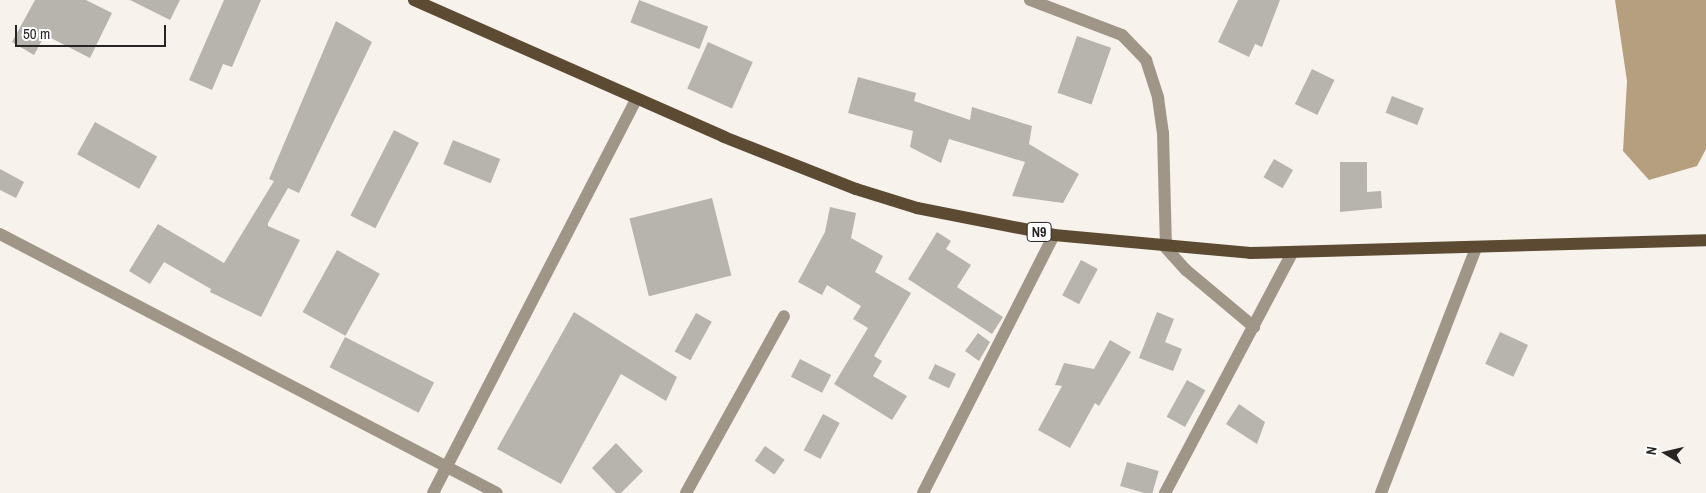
<!DOCTYPE html>
<style>
body{margin:0}
#map{position:relative;width:1706px;height:493px;overflow:hidden;background:#f7f2ec;font-family:"Archivo Narrow",sans-serif}
div>[style]{position:absolute}
[style*='--x']{left:calc(var(--x)*1px);top:calc(var(--y)*1px);width:calc(var(--w)*1px);rotate:calc(var(--a)*1deg)}
.water>*{inset:0;background:#b59f7e}
.building>*{inset:0;background:#b7b3ad;transform-origin:0 0}
.minor>*{height:12px;margin:-6px;padding:0 6px;transform-origin:6px;border-radius:6px;background:#a09688}
.major>*{height:12px;margin:-6px;padding:0 6px;transform-origin:6px;border-radius:6px;background:#5c4b32}
span{translate:-50% -50%;white-space:nowrap;text-align:center;line-height:1.15;-webkit-text-stroke:4px #fff;paint-order:stroke}
.shield-label span{padding:1px 4px;background:#fff;border:1px solid;border-radius:4px;-webkit-text-stroke-width:0}
.shield-label{font-size:14px;color:#272523;font-weight:700}
.north{position:absolute;left:1641px;top:428px;width:50px;height:50px;-webkit-text-stroke:4px #fff;paint-order:stroke;rotate:279deg;font-size:14px;font-weight:700;line-height:20px;text-align:center;color:#272523}
.north::after{content:'';display:block;margin:auto;width:18px;height:22px;background:#272523;clip-path:polygon(50% 0,100% 100%,50% 72%,0 100%)}
.scale{position:absolute;left:15px;top:25px;width:151px;height:22px;box-sizing:border-box;border:2px solid #272523;border-top:0;padding-left:6px;font-size:15px;line-height:18px;white-space:nowrap;color:#272523;-webkit-text-stroke:4px #fff;paint-order:stroke}
</style>
<div id="map">
<div class="water">
<i style="clip-path:polygon(1615px 0,1706px 0,1706px 149px,1697px 166px,1649px 180px,1623px 151px,1627px 81px)"></i>
</div>
<div class="building">
<i style="clip-path:polygon(35px 0,86px 0,112px 13px,90px 58px,45px 35px,34px 55px,12px 42px)"></i>
<i style="clip-path:polygon(130px 0,180px 0,170px 20px)"></i>
<i style="clip-path:polygon(224px 0,261px 0,232px 67px,223px 64px,212px 90px,189px 80px)"></i>
<i style="left:639px;top:0;width:74px;height:24px;rotate:21deg"></i>
<i style="clip-path:polygon(1238px 0,1280px 0,1262px 47px,1255px 44px,1249px 57px,1218px 42px)"></i>
<i style="clip-path:polygon(336px 21px,372px 42px,299px 193px,288px 188px,268px 223px,268px 226px,300px 240px,261px 317px,210px 292px,211px 289px,164px 262px,150px 284px,129px 271px,158px 224px,224px 263px,274px 181px,269px 179px)"></i>
<i style="left:1077px;top:36px;width:36px;height:60px;rotate:19deg"></i>
<i style="left:708px;top:42px;width:49px;height:51px;rotate:24deg"></i>
<i style="left:1312px;top:69px;width:25px;height:39px;rotate:26deg"></i>
<i style="clip-path:polygon(858px 77px,916px 93px,914px 101px,970px 120px,972px 107px,1032px 126px,1029px 144px,1079px 174px,1063px 203px,1012px 196px,1025px 162px,949px 139px,941px 163px,910px 147px,913px 131px,848px 113px)"></i>
<i style="left:1392px;top:96px;width:34px;height:18px;rotate:21deg"></i>
<i style="left:95px;top:122px;width:71px;height:37px;rotate:29deg"></i>
<i style="left:394px;top:130px;width:28px;height:96px;rotate:27deg"></i>
<i style="left:453px;top:140px;width:51px;height:26px;rotate:22deg"></i>
<i style="left:1274px;top:159px;width:22px;height:21px;rotate:30deg"></i>
<i style="clip-path:polygon(1340px 162px,1367px 162px,1367px 192px,1381px 191px,1382px 208px,1340px 212px)"></i>
<i style="clip-path:polygon(0 169px,24px 182px,16px 198px,0 190px)"></i>
<i style="left:712px;top:198px;width:80px;height:85px;rotate:76deg"></i>
<i style="clip-path:polygon(830px 207px,856px 213px,851px 238px,883px 256px,875px 272px,911px 293px,874px 356px,882px 361px,873px 376px,907px 396px,892px 420px,834px 384px,868px 328px,853px 319px,861px 306px,827px 285px,822px 295px,798px 282px,825px 232px)"></i>
<i style="clip-path:polygon(937px 232px,951px 241px,946px 249px,971px 265px,957px 287px,1003px 317px,992px 334px,908px 279px)"></i>
<i style="left:337px;top:250px;width:49px;height:71px;rotate:29deg"></i>
<i style="left:1081px;top:260px;width:19px;height:40px;rotate:28deg"></i>
<i style="clip-path:polygon(574px 312px,677px 377px,666px 401px,621px 374px,561px 484px,497px 449px)"></i>
<i style="clip-path:polygon(1157px 312px,1174px 319px,1165px 342px,1182px 349px,1173px 371px,1139px 358px)"></i>
<i style="left:696px;top:313px;width:18px;height:44px;rotate:29deg"></i>
<i style="left:1500px;top:332px;width:31px;height:35px;rotate:25deg"></i>
<i style="clip-path:polygon(978px 333px,990px 342px,979px 361px,965px 351px)"></i>
<i style="left:345px;top:337px;width:100px;height:34px;rotate:27deg"></i>
<i style="clip-path:polygon(1110px 340px,1131px 352px,1099px 406px,1095px 403px,1070px 448px,1038px 430px,1062px 386px,1055px 385px,1064px 363px,1094px 369px)"></i>
<i style="left:800px;top:359px;width:35px;height:20px;rotate:27deg"></i>
<i style="left:935px;top:364px;width:23px;height:16px;rotate:25deg"></i>
<i style="left:1187px;top:380px;width:21px;height:42px;rotate:29deg"></i>
<i style="clip-path:polygon(1239px 404px,1265px 422px,1257px 444px,1226px 424px)"></i>
<i style="left:823px;top:414px;width:19px;height:41px;rotate:28deg"></i>
<i style="clip-path:polygon(616px 443px,643px 471px,621px 493px,616px 493px,592px 468px)"></i>
<i style="left:765px;top:446px;width:24px;height:18px;rotate:35deg"></i>
<i style="left:1127px;top:462px;width:33px;height:25px;rotate:16deg"></i>
</div>
<div class="minor">
<i style="--x:1030;--y:0;--w:98;--a:20.8"></i>
<i style="--x:1122;--y:35;--w:35;--a:46"></i>
<i style="--x:1146;--y:60;--w:40;--a:72"></i>
<i style="--x:1158;--y:98;--w:35;--a:82"></i>
<i style="--x:1163;--y:133;--w:115;--a:88.5"></i>
<i style="--x:1166;--y:248;--w:30;--a:48"></i>
<i style="--x:1186;--y:270;--w:89;--a:40"></i>
<i style="--x:0;--y:234;--w:560;--a:27.53"></i>
<i style="--x:433;--y:493;--w:442;--a:-62.7"></i>
<i style="--x:686;--y:493;--w:202;--a:-61"></i>
<i style="--x:923;--y:493;--w:289;--a:-63.1"></i>
<i style="--x:1165;--y:493;--w:272;--a:-62.1"></i>
<i style="--x:1381;--y:493;--w:263;--a:-68.8"></i>
</div>
<div class="major">
<i style="--x:414;--y:0;--w:339;--a:23.8"></i>
<i style="--x:724;--y:137;--w:142;--a:21.5"></i>
<i style="--x:856;--y:189;--w:64;--a:17.3"></i>
<i style="--x:917;--y:208;--w:140;--a:11.1"></i>
<i style="--x:1054;--y:235;--w:197;--a:5.2"></i>
<i style="--x:1250;--y:253;--w:456;--a:-1.6"></i>
</div>
<div class="shield-label">
<span style="left:1039px;top:232px">N9</span>
</div>
<div class="north">N</div>
<div class="scale">50 m</div>
</div>
